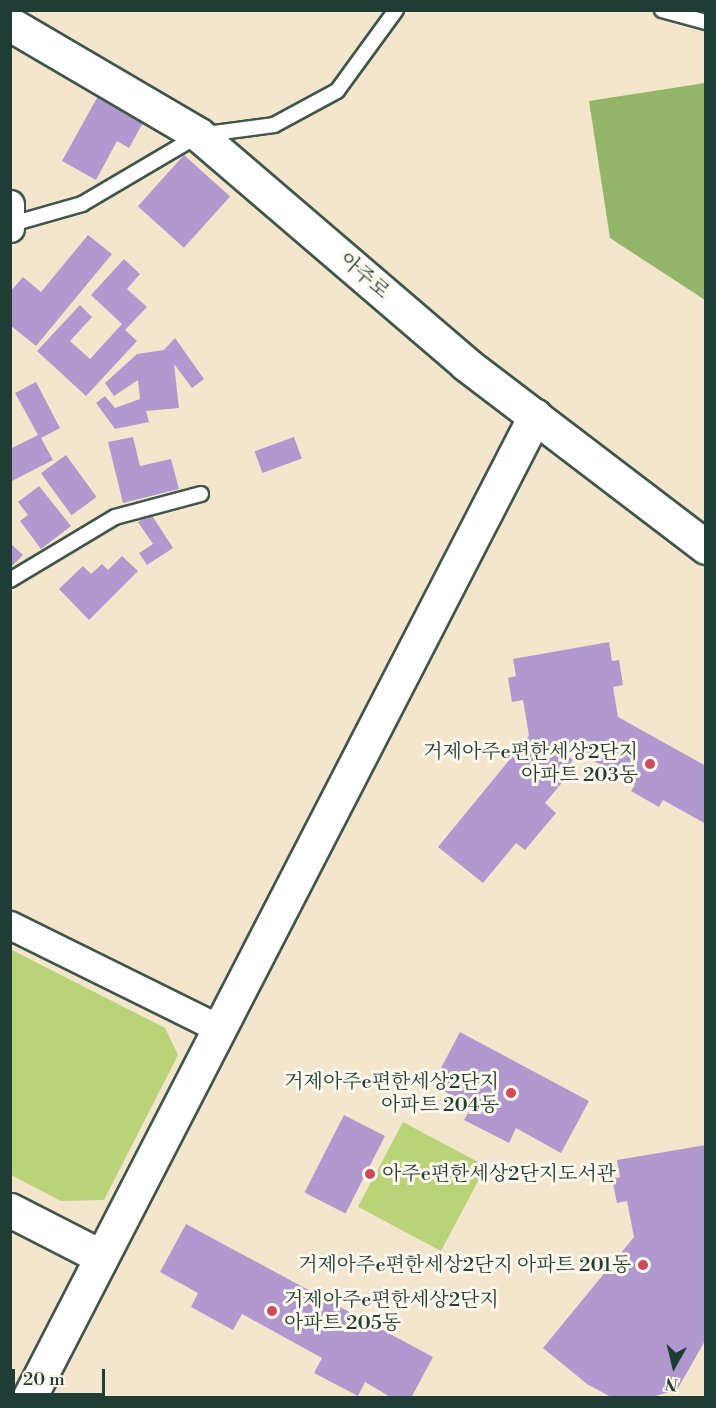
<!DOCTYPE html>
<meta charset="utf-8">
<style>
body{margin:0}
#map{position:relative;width:716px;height:1408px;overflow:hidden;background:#f4e6cd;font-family:"Libre Bodoni","Noto Serif KR",serif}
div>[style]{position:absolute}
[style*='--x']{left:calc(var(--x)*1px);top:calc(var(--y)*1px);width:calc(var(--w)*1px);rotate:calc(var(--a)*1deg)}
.green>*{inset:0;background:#b9d379;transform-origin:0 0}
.forest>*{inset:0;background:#92b569}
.building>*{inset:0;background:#b199cf;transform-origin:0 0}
.roads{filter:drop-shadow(2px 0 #3f564b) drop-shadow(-2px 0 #3f564b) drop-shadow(0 2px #3f564b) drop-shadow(0 -2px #3f564b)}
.lane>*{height:14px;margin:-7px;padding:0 7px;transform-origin:7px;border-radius:7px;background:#fff}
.street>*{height:27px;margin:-13.5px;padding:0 13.5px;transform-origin:13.5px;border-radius:13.5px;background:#fff}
.secondary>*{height:33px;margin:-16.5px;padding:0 16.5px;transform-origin:16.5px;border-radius:16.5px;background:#fff}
.dots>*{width:16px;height:16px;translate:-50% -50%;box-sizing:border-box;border:3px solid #fbf7ec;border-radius:50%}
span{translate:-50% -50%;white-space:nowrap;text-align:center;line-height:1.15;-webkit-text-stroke:6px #fbf7ec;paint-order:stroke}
.street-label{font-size:20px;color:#1f3d34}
.poi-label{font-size:20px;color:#1f3d34}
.right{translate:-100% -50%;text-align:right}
.left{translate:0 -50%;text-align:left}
.frame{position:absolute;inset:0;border:12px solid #1f3d34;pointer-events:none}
.north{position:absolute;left:644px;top:1336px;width:60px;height:60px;-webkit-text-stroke:4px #fbf7ec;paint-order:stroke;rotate:188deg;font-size:16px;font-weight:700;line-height:24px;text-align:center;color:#1f3d34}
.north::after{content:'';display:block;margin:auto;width:21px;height:27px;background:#1f3d34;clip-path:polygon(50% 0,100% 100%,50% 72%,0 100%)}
.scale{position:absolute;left:12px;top:1369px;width:93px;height:27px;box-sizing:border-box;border:3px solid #1f3d34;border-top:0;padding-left:8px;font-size:18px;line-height:21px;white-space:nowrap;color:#1f3d34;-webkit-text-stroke:4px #fbf7ec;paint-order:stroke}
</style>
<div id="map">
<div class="green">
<i style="clip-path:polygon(10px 949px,165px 1028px,178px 1055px,104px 1200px,61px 1201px,11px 1175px)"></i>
<i style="left:403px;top:1122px;width:94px;height:96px;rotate:28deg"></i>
</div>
<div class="forest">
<i style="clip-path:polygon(705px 83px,706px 83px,705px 300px,610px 238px,589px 101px)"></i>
</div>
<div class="building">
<i style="clip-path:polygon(98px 96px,144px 121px,129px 148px,117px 141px,96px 180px,62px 161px)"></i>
<i style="left:184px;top:155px;width:62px;height:69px;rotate:42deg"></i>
<i style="clip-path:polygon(88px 235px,112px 254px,36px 346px,10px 325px,10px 292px,23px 277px,41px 292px)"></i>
<i style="clip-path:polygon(124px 259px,140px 274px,127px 289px,147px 307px,125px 330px,137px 341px,86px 396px,37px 351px,80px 305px,92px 317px,70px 341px,90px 359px,122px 324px,91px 295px)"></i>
<i style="clip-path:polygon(175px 338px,204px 379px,192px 388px,174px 364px,179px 408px,146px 411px,149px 422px,115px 429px,96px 403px,105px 396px,115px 408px,140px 399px,138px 380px,114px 396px,105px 383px,137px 354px,164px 350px)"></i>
<i style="clip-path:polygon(36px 382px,60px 428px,41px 438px,53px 460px,10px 482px,10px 449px,38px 435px,15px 393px)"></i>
<i style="clip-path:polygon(133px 437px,140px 466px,171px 459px,179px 489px,123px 503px,108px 442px)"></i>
<i style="left:294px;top:437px;width:23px;height:42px;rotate:70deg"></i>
<i style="left:66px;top:455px;width:52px;height:31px;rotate:54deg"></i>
<i style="clip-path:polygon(39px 486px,71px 526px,41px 549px,20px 521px,28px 515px,18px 502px)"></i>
<i style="clip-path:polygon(151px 514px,173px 548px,147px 565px,139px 553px,153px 544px,138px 522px)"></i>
<i style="clip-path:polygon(10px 543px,23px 555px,10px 568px)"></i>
<i style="clip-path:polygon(122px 556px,138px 571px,89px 620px,59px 589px,83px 566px,91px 574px,102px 564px,108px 570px)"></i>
<i style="clip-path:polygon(609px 642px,612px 661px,619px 660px,623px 685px,613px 687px,618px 717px,706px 766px,706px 824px,663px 800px,659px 807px,631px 791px,635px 785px,594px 761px,596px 758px,585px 751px,590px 741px,555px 746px,573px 760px,561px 775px,565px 779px,545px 803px,556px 813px,525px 850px,516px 843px,483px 883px,438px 847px,529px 736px,523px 700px,512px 702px,508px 678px,516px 676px,513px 659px)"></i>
<i style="clip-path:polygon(460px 1032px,589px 1101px,561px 1153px,516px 1128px,509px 1143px,464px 1120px,472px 1106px,432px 1085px)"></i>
<i style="left:344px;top:1115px;width:46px;height:87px;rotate:27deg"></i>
<i style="clip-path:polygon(706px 1145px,706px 1339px,677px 1390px,648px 1398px,613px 1398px,587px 1384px,543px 1348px,634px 1237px,627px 1201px,617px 1203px,612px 1179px,620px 1177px,617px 1160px)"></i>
<i style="clip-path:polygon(186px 1224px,433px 1357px,411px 1398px,392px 1398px,365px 1382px,358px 1396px,314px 1373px,322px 1358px,242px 1314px,233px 1330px,191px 1307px,198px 1293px,160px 1272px)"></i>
</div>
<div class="roads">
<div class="lane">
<i style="--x:662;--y:10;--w:46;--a:15.3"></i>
<i style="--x:12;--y:224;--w:73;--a:-15.9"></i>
<i style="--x:82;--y:204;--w:136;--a:-30.5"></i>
<i style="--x:199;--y:135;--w:76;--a:-7.6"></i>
<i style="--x:274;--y:125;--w:72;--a:-28.4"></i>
<i style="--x:337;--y:91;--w:100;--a:-53.9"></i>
<i style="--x:10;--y:580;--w:122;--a:-31"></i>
<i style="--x:115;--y:517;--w:89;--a:-15"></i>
</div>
<div class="street">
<i style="--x:10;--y:204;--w:24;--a:90"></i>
<i style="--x:10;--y:925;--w:232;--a:26.3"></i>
</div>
<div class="secondary">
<i style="--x:10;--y:24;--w:219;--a:30.4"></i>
<i style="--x:199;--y:135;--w:352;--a:40.6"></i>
<i style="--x:466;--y:364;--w:302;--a:37.3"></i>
<i style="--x:10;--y:1210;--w:101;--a:27.1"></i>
<i style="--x:29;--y:1398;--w:1105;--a:-62.74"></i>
</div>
</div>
<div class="dots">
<i style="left:650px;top:764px;background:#d1495b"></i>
<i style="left:511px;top:1093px;background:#d1495b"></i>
<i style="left:370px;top:1174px;background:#d1495b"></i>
<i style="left:643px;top:1265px;background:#d1495b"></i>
<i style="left:272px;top:1311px;background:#d1495b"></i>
</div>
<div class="street-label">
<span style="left:364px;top:276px;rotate:41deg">아주로</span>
</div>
<div class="poi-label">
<span class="right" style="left:638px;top:764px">거제아주e편한세상2단지<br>아파트 203동</span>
<span class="right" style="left:499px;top:1094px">거제아주e편한세상2단지<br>아파트 204동</span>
<span class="left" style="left:382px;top:1174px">아주e편한세상2단지도서관</span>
<span class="right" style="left:631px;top:1265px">거제아주e편한세상2단지 아파트 201동</span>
<span class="left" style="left:284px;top:1312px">거제아주e편한세상2단지<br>아파트 205동</span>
</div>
<div class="frame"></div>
<div class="north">N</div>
<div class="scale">20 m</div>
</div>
